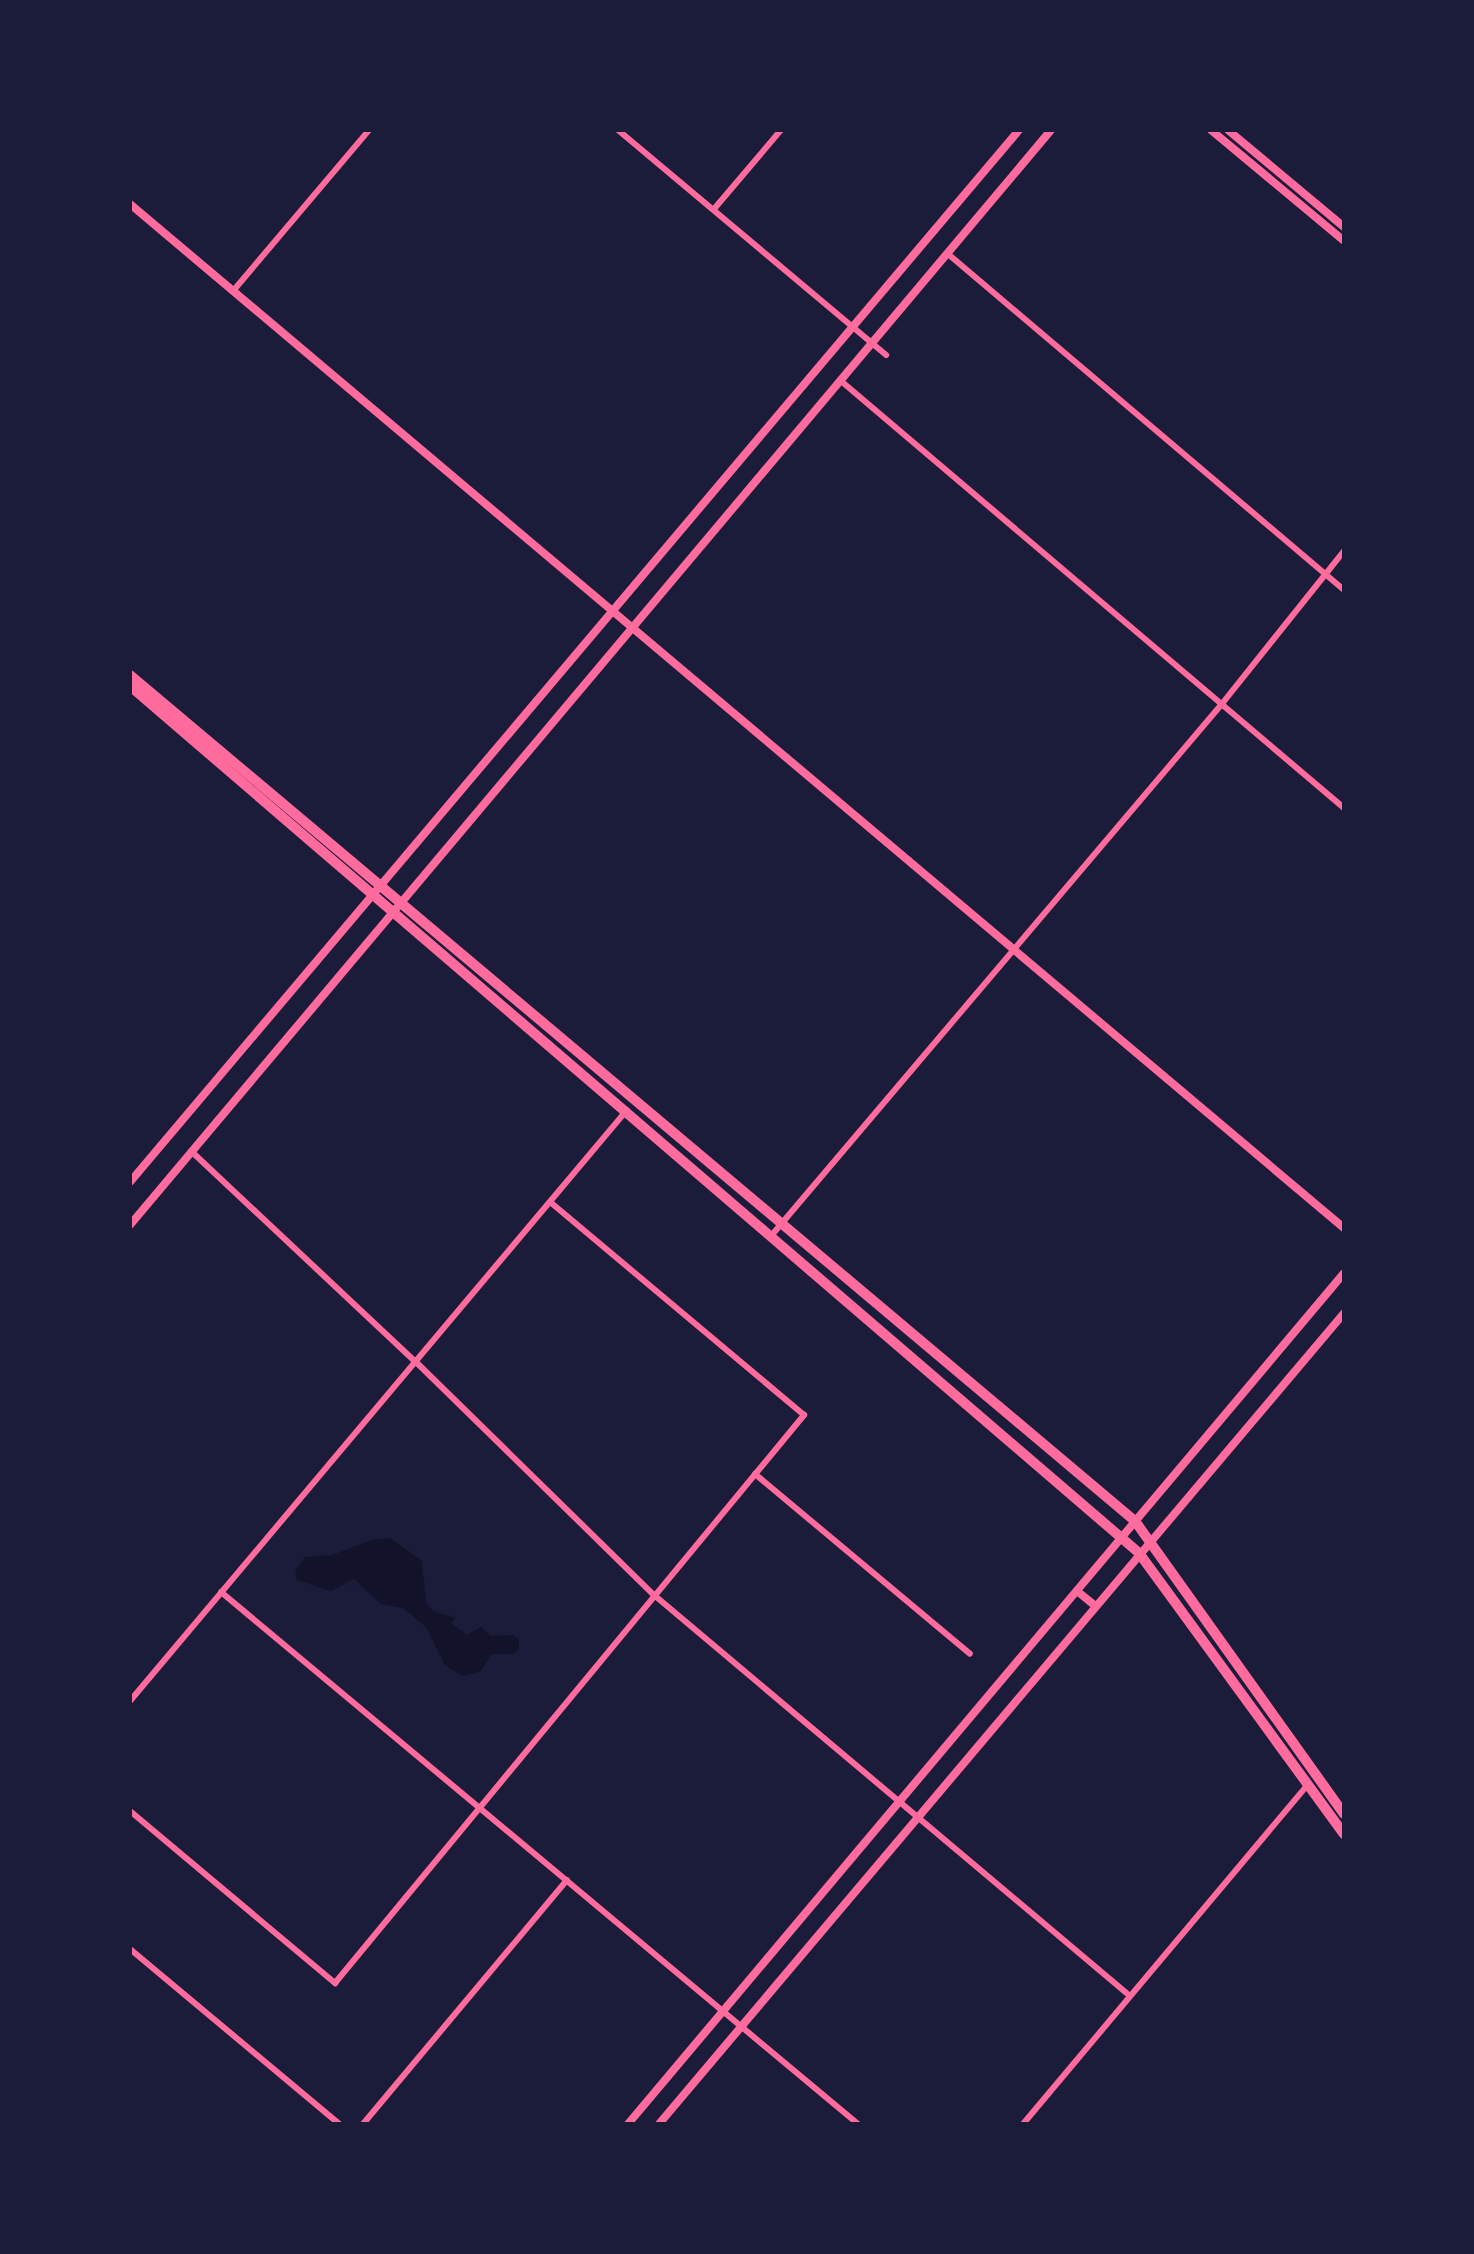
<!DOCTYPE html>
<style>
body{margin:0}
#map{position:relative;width:1474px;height:2254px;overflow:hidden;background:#1b1b3a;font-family:"Space Grotesk",sans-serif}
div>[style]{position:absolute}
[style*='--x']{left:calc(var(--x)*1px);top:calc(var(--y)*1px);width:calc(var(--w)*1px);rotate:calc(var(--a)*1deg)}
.water>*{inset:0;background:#12122b}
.minor>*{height:6px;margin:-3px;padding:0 3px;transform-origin:3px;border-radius:3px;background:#ff6b9d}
.tertiary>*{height:8px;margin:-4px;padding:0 4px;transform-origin:4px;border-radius:4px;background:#ff6b9d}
.secondary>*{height:8px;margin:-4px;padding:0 4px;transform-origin:4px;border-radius:4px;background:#ff6b9d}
.trunk>*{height:10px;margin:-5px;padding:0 5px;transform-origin:5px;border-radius:5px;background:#ff6b9d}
span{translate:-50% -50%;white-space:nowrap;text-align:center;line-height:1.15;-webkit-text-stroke:10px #1b1b3a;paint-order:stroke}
.frame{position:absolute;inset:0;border:132px solid #1b1b3a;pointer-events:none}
</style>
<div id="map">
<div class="water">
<i style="clip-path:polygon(390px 1538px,422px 1561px,426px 1603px,434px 1611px,455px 1618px,451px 1623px,467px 1635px,481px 1627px,491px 1636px,513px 1635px,519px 1639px,519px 1649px,513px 1654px,492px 1654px,480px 1672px,462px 1676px,445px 1665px,426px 1627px,403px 1608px,381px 1604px,354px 1579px,331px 1591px,297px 1580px,295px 1572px,305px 1557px,332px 1555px,372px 1540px)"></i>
</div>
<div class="minor">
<i style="--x:618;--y:130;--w:350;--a:40"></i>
<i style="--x:714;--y:209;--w:104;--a:-49.7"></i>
<i style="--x:948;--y:254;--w:519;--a:40.31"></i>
<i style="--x:233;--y:291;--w:211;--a:-49.8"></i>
<i style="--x:841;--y:381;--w:660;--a:40.33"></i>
<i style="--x:191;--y:1151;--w:310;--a:43.2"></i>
<i style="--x:417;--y:1363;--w:332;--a:44.4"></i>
<i style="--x:654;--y:1595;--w:622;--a:40.11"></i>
<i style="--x:771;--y:1236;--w:696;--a:-49.72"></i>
<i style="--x:1221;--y:705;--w:197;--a:-51.4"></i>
<i style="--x:755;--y:1474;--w:280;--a:39.9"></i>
<i style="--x:221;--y:1592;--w:830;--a:39.87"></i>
<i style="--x:130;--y:1701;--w:772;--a:-49.94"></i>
<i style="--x:130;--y:1811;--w:268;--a:40"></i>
<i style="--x:335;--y:1983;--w:737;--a:-50.45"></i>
<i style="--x:804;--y:1415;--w:331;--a:-140"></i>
<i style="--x:130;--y:1949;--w:273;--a:39.9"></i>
<i style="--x:363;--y:2124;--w:318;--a:-50.1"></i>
<i style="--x:1023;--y:2124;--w:444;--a:-50"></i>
</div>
<div class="tertiary">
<i style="--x:130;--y:204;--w:1588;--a:40.15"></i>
<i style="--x:130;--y:1182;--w:1377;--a:-49.8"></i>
<i style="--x:130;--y:1225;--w:1431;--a:-49.93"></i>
<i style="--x:1077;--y:1591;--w:22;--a:39"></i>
</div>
<div class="secondary">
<i style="--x:1211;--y:130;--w:173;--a:39.8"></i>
<i style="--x:1228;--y:130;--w:151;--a:39.9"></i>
<i style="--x:628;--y:2124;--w:1112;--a:-49.92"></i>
<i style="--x:659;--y:2124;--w:1062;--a:-49.81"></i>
</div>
<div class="trunk">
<i style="--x:130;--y:675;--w:1314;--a:40.09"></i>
<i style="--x:1135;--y:1521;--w:360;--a:54.5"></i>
<i style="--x:130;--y:686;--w:1330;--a:40.67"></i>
<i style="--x:1139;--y:1553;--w:348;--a:53.9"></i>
</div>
<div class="frame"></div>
</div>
